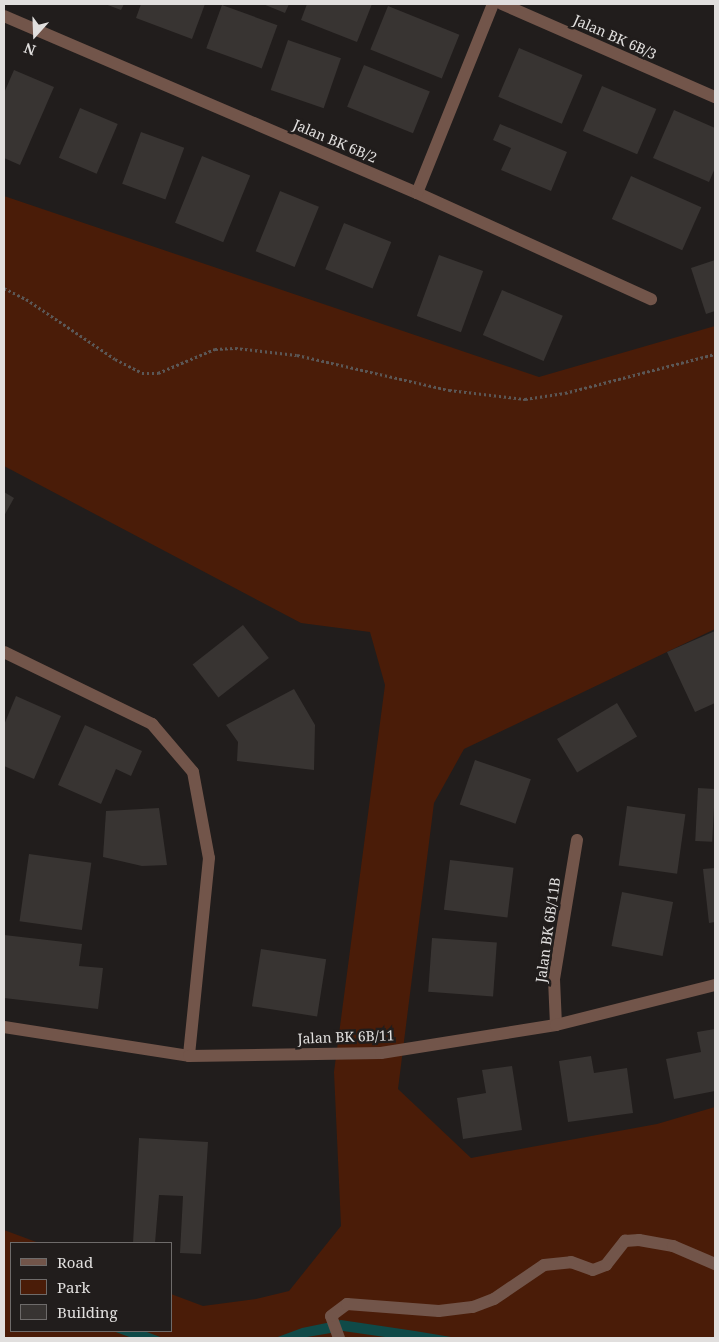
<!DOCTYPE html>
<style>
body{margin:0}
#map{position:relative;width:719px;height:1342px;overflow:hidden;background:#211d1c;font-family:"Noto Serif",serif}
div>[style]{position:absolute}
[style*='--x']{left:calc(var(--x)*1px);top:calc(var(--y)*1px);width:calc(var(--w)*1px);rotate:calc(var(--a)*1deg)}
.green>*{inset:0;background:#4a1c08}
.water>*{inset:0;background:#0f4a48}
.building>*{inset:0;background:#383432;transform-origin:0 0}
.path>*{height:3px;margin-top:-1.5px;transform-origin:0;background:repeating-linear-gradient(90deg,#5b5756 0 2.5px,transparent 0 5px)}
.minor>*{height:12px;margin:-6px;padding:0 6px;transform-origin:6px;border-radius:6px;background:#72554a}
span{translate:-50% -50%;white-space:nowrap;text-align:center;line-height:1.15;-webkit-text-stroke:5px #211d1c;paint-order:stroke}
.street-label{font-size:14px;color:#e1dfde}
.frame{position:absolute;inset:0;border:5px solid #e1dfde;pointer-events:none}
.legend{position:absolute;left:10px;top:1242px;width:162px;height:90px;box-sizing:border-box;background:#211d1c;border:1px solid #6e6b6a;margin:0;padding:6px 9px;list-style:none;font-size:15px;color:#e1dfde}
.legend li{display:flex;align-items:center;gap:10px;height:25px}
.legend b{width:25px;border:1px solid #6e6b6a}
.north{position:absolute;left:10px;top:10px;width:50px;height:50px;-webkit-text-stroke:4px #211d1c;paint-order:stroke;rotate:200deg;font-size:14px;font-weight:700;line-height:20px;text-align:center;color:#e1dfde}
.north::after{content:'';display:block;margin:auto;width:18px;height:22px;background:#e1dfde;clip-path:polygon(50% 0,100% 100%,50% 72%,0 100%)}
</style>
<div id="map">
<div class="green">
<i style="clip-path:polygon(4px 196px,539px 377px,715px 326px,715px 629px,464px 749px,434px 803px,398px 1089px,471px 1158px,657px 1124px,715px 1107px,715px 1338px,4px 1338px,4px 1230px,39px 1243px,11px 1243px,11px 1331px,171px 1331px,171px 1294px,203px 1306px,256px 1299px,289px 1291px,341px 1226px,334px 1072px,385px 685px,370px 632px,301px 623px,4px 466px)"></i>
</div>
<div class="water">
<i style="clip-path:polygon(341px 1320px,415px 1331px,457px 1338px,392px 1338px,343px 1331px,301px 1338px,275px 1338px,302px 1328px)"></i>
<i style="clip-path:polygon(113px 1331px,144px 1331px,163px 1338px,132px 1338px)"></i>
</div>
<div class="building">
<i style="clip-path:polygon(105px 4px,124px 4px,121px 10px)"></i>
<i style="clip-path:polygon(141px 4px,205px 4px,192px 39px,136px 18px)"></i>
<i style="clip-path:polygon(263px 4px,289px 4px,285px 13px)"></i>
<i style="clip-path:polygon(307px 4px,372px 4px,357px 42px,301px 20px)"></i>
<i style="left:222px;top:5px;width:59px;height:46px;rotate:20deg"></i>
<i style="left:388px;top:6px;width:77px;height:47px;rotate:22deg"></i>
<i style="left:288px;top:40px;width:56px;height:53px;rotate:19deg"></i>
<i style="left:519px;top:48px;width:69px;height:53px;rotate:23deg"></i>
<i style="left:364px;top:65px;width:71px;height:45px;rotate:22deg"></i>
<i style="clip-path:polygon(14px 70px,54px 87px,20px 165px,4px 158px,4px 93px)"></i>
<i style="left:602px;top:86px;width:59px;height:49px;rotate:23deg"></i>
<i style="left:80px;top:108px;width:41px;height:54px;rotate:23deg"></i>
<i style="clip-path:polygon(674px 110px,715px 128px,715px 168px,709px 182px,653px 158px)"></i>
<i style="clip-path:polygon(500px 124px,567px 152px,551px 191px,501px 170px,511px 148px,493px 140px)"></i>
<i style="left:141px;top:132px;width:46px;height:55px;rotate:20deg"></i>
<i style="left:202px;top:156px;width:52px;height:72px;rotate:22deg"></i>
<i style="left:631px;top:176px;width:77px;height:47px;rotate:24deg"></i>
<i style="left:280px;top:191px;width:42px;height:65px;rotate:22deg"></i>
<i style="left:344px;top:223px;width:51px;height:50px;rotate:22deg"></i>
<i style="left:439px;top:255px;width:47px;height:65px;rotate:20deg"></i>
<i style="clip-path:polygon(715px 260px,715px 311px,706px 314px,691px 268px)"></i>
<i style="left:502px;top:290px;width:66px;height:49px;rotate:23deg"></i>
<i style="clip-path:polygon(4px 492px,14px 498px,4px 516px)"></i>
<i style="left:243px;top:625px;width:42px;height:64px;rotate:52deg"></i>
<i style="clip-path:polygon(715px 631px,715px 703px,695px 712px,667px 652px)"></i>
<i style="clip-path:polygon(294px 689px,315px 725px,314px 770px,237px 761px,238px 742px,226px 725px)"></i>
<i style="clip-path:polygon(16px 696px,61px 716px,34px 779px,4px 766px,4px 725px)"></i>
<i style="left:617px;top:703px;width:39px;height:70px;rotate:59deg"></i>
<i style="clip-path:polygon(85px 725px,142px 751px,131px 776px,116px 769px,101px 804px,58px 785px)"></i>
<i style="left:475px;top:760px;width:59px;height:47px;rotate:19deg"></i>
<i style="left:698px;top:788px;width:17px;height:53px;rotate:3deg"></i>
<i style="left:627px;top:806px;width:59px;height:60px;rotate:8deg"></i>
<i style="clip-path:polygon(159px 808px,167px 865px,142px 866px,103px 857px,106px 811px)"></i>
<i style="left:29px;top:854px;width:63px;height:68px;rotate:8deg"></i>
<i style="left:450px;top:860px;width:64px;height:50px;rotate:7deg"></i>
<i style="clip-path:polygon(715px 868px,715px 922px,709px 923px,703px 869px)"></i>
<i style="left:622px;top:892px;width:52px;height:55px;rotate:11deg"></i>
<i style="clip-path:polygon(4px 935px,82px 944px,79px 966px,103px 968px,98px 1009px,4px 998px)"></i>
<i style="left:432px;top:938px;width:65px;height:54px;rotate:4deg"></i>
<i style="left:261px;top:949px;width:66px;height:58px;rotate:9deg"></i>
<i style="clip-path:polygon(715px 1029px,715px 1091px,674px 1099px,666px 1059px,701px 1052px,697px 1032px)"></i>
<i style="clip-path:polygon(591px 1056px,594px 1073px,627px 1068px,633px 1113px,568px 1122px,559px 1061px)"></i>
<i style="clip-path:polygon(512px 1066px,522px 1130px,463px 1139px,457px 1098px,486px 1093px,482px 1070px)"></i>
<i style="clip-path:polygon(139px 1138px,208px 1142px,201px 1254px,180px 1253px,183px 1196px,159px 1195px,155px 1243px,133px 1243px)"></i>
</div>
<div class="path">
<i style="--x:4;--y:288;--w:25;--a:27"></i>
<i style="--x:26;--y:299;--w:107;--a:34"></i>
<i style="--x:115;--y:359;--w:30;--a:27"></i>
<i style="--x:142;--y:373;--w:16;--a:0"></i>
<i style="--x:158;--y:373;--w:62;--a:-22.8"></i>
<i style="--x:215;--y:349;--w:20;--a:-3"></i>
<i style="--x:235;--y:348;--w:62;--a:6.4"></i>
<i style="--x:297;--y:355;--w:156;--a:13"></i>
<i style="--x:449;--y:390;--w:77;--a:6.8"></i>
<i style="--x:525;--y:399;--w:40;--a:-8.5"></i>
<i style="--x:565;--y:393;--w:155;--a:-14.6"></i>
</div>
<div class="minor">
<i style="--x:502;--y:4;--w:232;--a:23.6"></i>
<i style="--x:4;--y:16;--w:449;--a:23.2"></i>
<i style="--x:417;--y:193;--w:257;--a:24.4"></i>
<i style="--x:417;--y:193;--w:204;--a:-68.1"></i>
<i style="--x:4;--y:652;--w:165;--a:25.9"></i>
<i style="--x:152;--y:724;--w:63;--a:49.5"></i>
<i style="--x:193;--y:772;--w:87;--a:79.5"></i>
<i style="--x:209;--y:858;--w:199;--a:95.8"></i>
<i style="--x:556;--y:1025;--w:46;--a:-92.5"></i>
<i style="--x:554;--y:979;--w:141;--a:-80.6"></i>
<i style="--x:4;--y:1027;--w:187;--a:8.9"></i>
<i style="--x:189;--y:1056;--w:192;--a:-0.9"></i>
<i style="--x:381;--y:1053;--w:177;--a:-9.1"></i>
<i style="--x:556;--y:1025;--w:164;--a:-14.1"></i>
<i style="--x:339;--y:1338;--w:23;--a:-110"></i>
<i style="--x:331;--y:1316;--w:20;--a:-37"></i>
<i style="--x:347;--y:1304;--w:92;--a:4.4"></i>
<i style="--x:439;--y:1311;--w:34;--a:-7"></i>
<i style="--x:473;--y:1307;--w:22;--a:-21"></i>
<i style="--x:494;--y:1299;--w:60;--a:-34.2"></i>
<i style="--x:544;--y:1265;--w:27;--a:-6"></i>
<i style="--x:571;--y:1262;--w:23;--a:20"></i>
<i style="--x:593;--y:1270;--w:14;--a:-21"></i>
<i style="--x:606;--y:1265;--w:31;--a:-52"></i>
<i style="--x:625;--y:1241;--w:14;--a:-4"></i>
<i style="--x:639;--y:1240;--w:35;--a:10"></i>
<i style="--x:673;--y:1246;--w:46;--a:23.2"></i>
</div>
<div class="street-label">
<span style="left:615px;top:37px;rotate:24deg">Jalan BK 6B/3</span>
<span style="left:335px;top:141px;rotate:23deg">Jalan BK 6B/2</span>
<span style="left:548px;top:930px;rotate:-82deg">Jalan BK 6B/11B</span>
<span style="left:346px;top:1037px;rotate:-2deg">Jalan BK 6B/11</span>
</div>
<div class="frame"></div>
<ul class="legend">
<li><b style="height:6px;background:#72554a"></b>Road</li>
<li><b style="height:14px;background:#4a1c08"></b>Park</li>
<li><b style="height:14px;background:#383432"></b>Building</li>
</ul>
<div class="north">N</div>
</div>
